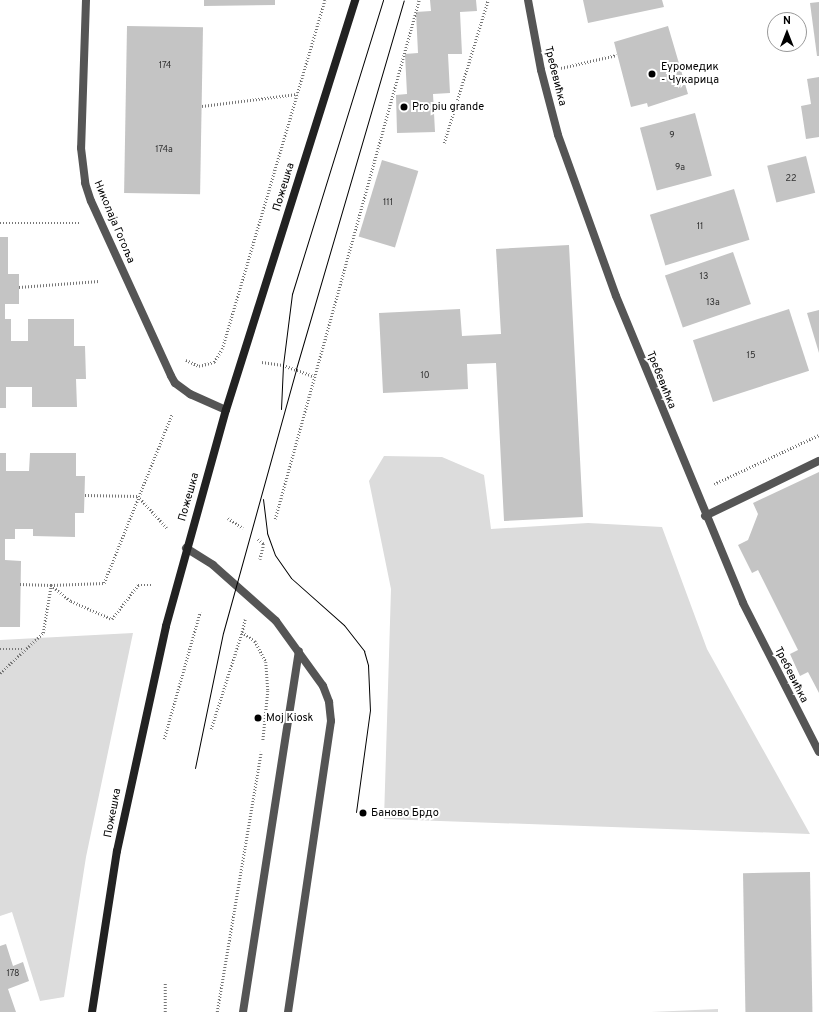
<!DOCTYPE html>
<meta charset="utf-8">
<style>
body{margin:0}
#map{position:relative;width:819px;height:1012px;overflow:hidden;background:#fff;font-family:Overpass,sans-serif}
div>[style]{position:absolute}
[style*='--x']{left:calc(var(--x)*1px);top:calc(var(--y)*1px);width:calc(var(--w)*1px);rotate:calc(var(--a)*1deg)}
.green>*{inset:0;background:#dcdcdc}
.building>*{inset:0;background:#c4c4c4;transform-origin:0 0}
.path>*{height:2.5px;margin-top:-1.25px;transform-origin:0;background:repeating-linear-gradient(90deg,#777 0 1px,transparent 0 3px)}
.service>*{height:8px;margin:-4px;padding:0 4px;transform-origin:4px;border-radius:4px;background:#555}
.minor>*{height:8px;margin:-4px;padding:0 4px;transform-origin:4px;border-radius:4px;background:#555}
.secondary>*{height:8px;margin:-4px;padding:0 4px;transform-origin:4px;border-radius:4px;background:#222}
.tram>*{height:1px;margin:-0.5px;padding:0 0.5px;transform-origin:0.5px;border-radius:0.5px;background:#000}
.dots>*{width:11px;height:11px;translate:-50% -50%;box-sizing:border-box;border:2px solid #fff;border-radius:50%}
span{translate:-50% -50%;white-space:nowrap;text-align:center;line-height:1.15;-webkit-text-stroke:4px #fff;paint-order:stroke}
.number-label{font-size:9px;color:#313131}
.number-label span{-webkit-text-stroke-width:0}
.poi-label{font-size:11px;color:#000}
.left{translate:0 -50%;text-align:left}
.street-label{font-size:11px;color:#000}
.north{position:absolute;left:767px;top:12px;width:40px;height:40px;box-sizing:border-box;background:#fff;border:1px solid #999;border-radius:50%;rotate:0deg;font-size:11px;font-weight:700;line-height:16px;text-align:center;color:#000}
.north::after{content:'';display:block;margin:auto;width:14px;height:18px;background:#000;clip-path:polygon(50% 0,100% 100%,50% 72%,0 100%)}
</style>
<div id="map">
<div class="green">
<i style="clip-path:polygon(384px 456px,442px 457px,484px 475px,491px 529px,588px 523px,662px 527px,707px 649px,810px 834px,384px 819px,391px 589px,369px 481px)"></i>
<i style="clip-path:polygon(133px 633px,86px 857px,64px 997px,40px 1001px,12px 912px,0 916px,0 640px)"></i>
<i style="clip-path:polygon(718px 1009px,718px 1012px,651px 1012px)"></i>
</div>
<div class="building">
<i style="clip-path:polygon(204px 0,275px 0,275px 5px,204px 6px)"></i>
<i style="clip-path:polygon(430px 0,476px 0,477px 11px,460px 12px,462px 54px,448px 54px,450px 93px,433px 94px,435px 132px,397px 133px,396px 95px,407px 94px,405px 54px,418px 53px,416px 12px,431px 11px)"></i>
<i style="clip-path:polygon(583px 0,662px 0,664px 7px,588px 23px)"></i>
<i style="clip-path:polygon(819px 2px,819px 56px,817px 56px,810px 3px)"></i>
<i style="left:127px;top:26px;width:76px;height:167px;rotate:1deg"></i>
<i style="clip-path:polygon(668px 26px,688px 94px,648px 107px,647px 103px,631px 107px,614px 42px)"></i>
<i style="clip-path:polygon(819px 77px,819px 137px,806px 139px,801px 106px,811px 104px,807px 79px)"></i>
<i style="left:695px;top:113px;width:65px;height:57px;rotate:75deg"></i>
<i style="left:806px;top:156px;width:38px;height:40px;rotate:76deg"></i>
<i style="left:382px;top:160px;width:38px;height:80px;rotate:17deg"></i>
<i style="left:734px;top:189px;width:53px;height:88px;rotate:73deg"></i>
<i style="clip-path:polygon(0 237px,8px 237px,8px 274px,19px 274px,19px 304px,5px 304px,5px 319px,11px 319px,11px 341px,28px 341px,28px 319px,74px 319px,74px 346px,85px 346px,86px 379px,76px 379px,77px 407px,32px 407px,32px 387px,6px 387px,6px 408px,0 408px)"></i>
<i style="clip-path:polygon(569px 245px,583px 517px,504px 521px,496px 363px,467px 364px,468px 389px,383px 393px,379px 313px,460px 309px,462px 336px,501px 334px,496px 249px)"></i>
<i style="left:733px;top:252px;width:55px;height:72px;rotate:71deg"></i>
<i style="left:789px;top:309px;width:65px;height:101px;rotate:72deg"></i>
<i style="clip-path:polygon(819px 310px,819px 353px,807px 313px)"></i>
<i style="clip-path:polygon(0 453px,6px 453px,6px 471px,29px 471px,30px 453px,76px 453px,76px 476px,85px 476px,84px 513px,75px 513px,75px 537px,33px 536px,33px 529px,15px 529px,15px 539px,5px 539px,5px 560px,21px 561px,20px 627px,0 627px)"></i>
<i style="clip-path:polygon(819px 472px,819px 693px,808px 672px,800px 676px,790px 654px,798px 650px,758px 570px,752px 573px,738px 545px,748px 540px,758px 514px,753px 503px)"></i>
<i style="left:810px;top:872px;width:140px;height:67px;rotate:89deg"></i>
<i style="clip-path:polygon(6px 944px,13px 966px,23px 962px,29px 981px,8px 989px,16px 1012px,0 1012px,0 946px)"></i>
</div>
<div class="path">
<i style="--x:561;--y:68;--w:57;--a:-13.1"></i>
<i style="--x:202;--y:106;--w:96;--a:-7.2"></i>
<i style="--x:444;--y:143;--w:150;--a:-72.9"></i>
<i style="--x:0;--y:223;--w:80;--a:0"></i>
<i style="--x:19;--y:287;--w:80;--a:-4.3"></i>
<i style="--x:186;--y:360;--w:14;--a:25"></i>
<i style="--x:199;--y:366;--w:16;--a:-15"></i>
<i style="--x:214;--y:362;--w:15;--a:-58"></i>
<i style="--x:222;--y:349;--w:364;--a:-73.6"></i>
<i style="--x:262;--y:362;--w:21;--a:8"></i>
<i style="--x:283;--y:365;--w:33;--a:20"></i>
<i style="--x:714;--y:484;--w:116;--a:-25"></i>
<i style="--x:85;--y:495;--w:53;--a:1.1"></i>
<i style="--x:138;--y:496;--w:43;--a:47.8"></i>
<i style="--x:228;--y:518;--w:18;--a:34"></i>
<i style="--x:275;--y:519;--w:539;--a:-74.49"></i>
<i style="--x:258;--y:539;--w:8;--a:40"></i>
<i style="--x:264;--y:544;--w:16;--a:104"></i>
<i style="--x:20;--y:584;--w:31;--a:2"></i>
<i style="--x:51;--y:585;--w:26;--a:39"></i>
<i style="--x:71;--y:601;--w:45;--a:23.7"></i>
<i style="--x:112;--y:619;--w:43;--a:-52.6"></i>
<i style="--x:138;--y:585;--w:14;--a:0"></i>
<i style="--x:242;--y:632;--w:13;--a:-77"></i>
<i style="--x:0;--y:649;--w:24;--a:0"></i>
<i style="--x:0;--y:673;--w:59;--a:-42.9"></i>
<i style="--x:43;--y:633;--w:49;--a:-80.5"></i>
<i style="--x:51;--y:585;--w:53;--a:-2.2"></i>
<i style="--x:104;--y:583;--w:182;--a:-68.1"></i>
<i style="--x:211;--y:729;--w:102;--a:-72.3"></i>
<i style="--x:242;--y:632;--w:16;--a:35"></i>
<i style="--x:255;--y:641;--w:24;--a:62"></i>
<i style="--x:266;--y:662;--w:29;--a:86"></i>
<i style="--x:268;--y:691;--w:50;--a:95.7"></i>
<i style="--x:164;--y:739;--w:132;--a:-74.2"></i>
<i style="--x:165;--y:1012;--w:30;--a:-90"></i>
<i style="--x:217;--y:1012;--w:264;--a:-80.4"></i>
</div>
<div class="service">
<i style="--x:705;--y:516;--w:127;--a:-25.8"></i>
<i style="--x:186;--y:548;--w:32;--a:32"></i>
<i style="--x:213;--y:565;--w:84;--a:41.6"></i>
<i style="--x:276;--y:621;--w:80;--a:54.1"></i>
<i style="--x:323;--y:686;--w:17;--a:69"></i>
<i style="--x:329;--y:702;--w:19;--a:84"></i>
<i style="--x:331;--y:721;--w:294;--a:98.4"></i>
<i style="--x:243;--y:1012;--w:365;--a:-81.2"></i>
</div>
<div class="minor">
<i style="--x:86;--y:0;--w:148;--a:91.9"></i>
<i style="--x:81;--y:148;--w:35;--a:83"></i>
<i style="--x:85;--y:183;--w:19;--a:72"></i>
<i style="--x:91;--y:201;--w:192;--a:65.4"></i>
<i style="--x:171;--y:376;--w:8;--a:60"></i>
<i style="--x:175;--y:383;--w:19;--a:36"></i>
<i style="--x:190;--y:394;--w:39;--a:24"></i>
<i style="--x:528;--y:0;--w:71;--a:79.5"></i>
<i style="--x:541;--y:70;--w:67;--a:75.3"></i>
<i style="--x:558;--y:135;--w:171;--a:70.2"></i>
<i style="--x:616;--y:296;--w:332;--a:67.5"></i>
<i style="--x:743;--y:603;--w:167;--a:63"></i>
</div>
<div class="secondary">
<i style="--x:92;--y:1012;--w:163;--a:-81.2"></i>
<i style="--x:117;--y:851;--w:230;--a:-77.7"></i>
<i style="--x:166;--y:626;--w:224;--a:-74.5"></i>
<i style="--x:226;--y:410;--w:430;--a:-72.5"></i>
</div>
<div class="tram">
<i style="--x:281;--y:409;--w:44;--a:-87.4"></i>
<i style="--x:283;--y:365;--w:72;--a:-82.8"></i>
<i style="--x:292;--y:294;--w:308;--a:-72.8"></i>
<i style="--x:263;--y:499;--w:34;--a:83"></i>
<i style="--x:267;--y:533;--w:23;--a:70"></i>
<i style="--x:275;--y:555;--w:28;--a:55"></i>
<i style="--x:291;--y:578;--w:71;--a:41.6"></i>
<i style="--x:344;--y:625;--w:33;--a:52"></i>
<i style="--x:364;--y:651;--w:15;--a:74"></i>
<i style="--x:368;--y:665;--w:45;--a:87.5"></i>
<i style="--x:370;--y:710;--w:103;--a:97.8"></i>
<i style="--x:195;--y:768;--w:138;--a:-78.3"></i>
<i style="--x:223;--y:633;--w:274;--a:-74.5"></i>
<i style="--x:296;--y:369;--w:384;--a:-73.7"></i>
</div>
<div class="dots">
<i style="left:652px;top:74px;background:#000"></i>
<i style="left:404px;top:107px;background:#000"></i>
<i style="left:258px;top:718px;background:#000"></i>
<i style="left:363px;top:813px;background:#000"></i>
</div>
<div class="number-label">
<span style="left:165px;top:66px">174</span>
<span style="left:672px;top:136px">9</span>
<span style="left:164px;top:150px">174a</span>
<span style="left:680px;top:168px">9a</span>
<span style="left:791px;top:179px">22</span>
<span style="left:388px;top:203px">111</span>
<span style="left:700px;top:227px">11</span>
<span style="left:704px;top:277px">13</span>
<span style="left:713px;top:303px">13a</span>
<span style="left:751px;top:356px">15</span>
<span style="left:425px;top:376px">10</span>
<span style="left:13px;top:974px">178</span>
</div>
<div class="poi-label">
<span class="left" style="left:661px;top:74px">Еуромедик<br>- Чукарица</span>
<span class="left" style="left:412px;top:107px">Pro piu grande</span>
<span class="left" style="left:266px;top:718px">Moj Kiosk</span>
<span class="left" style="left:371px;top:813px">Баново Брдо</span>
</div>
<div class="street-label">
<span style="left:555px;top:76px;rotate:76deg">Требевићка</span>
<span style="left:284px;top:187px;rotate:-73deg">Пожешка</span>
<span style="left:114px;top:222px;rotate:67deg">Николаја Гогоља</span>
<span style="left:661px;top:380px;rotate:68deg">Требевићка</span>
<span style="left:189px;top:497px;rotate:-74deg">Пожешка</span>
<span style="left:791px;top:675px;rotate:63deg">Требевићка</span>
<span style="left:113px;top:813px;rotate:-79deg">Пожешка</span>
</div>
<div class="north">N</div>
</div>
